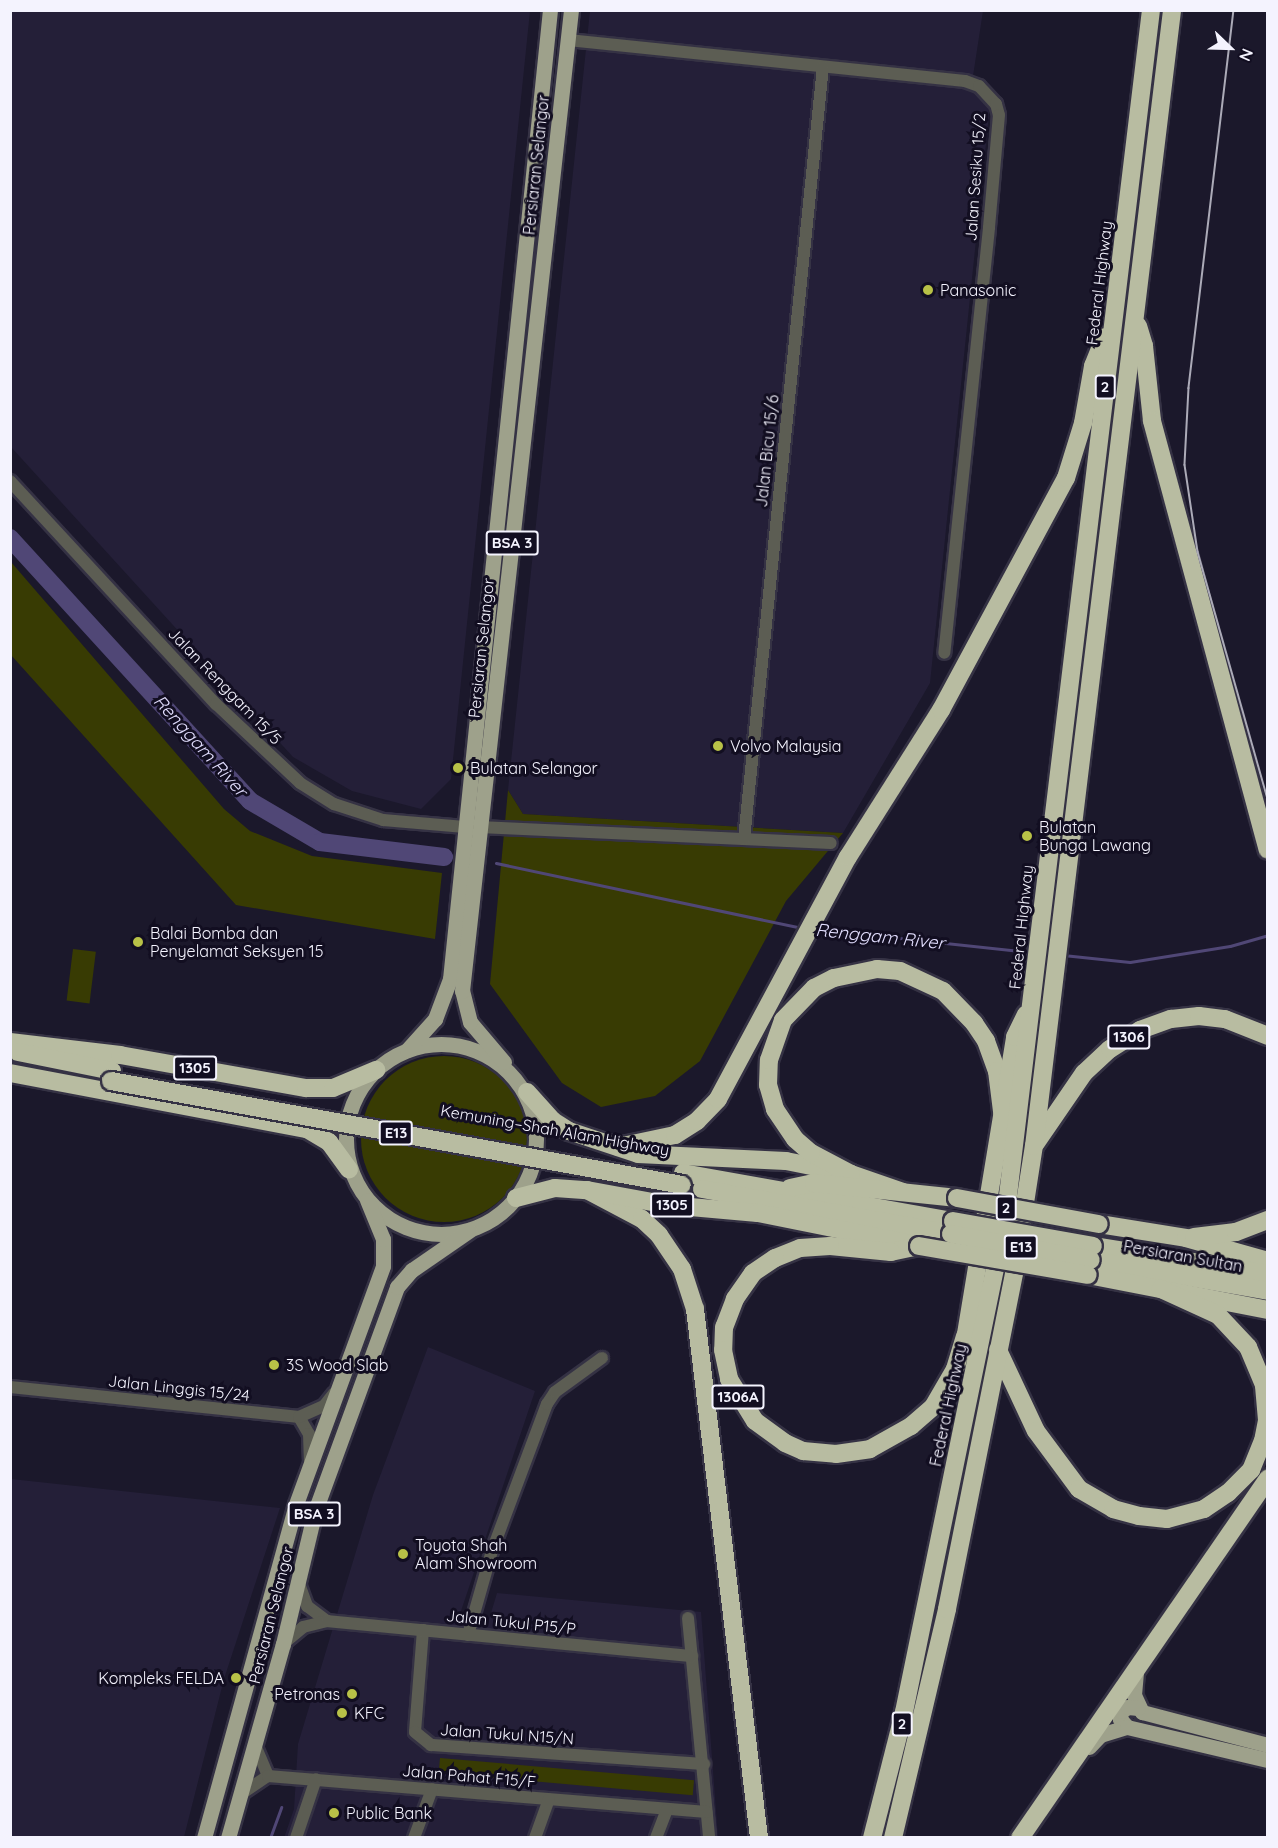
<!DOCTYPE html>
<meta charset="utf-8">
<style>
body{margin:0}
#map{position:relative;width:1278px;height:1848px;overflow:hidden;background:#1b182b;font-family:Quicksand,sans-serif}
div>[style]{position:absolute}
[style*='--x']{left:calc(var(--x)*1px);top:calc(var(--y)*1px);width:calc(var(--w)*1px);rotate:calc(var(--a)*1deg)}
.built>*{inset:0;background:#241f38}
.green>*{inset:0;background:#383b03;transform-origin:0 0}
.round{border-radius:50%}
.stream>*{height:3px;margin:-1.5px;padding:0 1.5px;transform-origin:1.5px;border-radius:1.5px;background:#504776}
.river>*{height:18px;margin:-9px;padding:0 9px;transform-origin:9px;border-radius:9px;background:#504776}
.roads{filter:drop-shadow(2px 0 #353244) drop-shadow(-2px 0 #353244) drop-shadow(0 2px #353244) drop-shadow(0 -2px #353244)}
.minor>*{height:12px;margin:-6px;padding:0 6px;transform-origin:6px;border-radius:6px;background:#5c5d53}
.major>*{height:15px;margin:-7.5px;padding:0 7.5px;transform-origin:7.5px;border-radius:7.5px;background:#9ea18b}
.major>.ring{margin:-7.5px;padding:0;box-sizing:content-box;background:none;border:15px solid #9ea18b;border-radius:50%}
.highway>*{height:18px;margin:-9px;padding:0 9px;transform-origin:9px;border-radius:9px;background:#b8bca1}
.tram>*{height:1.5px;margin:-0.75px;padding:0 0.75px;transform-origin:0.75px;border-radius:0.75px;background:#acabb8}
.bridges{filter:drop-shadow(2px 0 #353244) drop-shadow(-2px 0 #353244) drop-shadow(0 2px #353244) drop-shadow(0 -2px #353244)}
.highway-bridge>*{height:18px;margin:-9px;padding:0 9px;transform-origin:9px;border-radius:9px;background:#b8bca1}
.dots>*{width:16px;height:16px;translate:-50% -50%;box-sizing:border-box;border:3px solid #120e21;border-radius:50%}
span{translate:-50% -50%;white-space:nowrap;text-align:center;line-height:1.15;-webkit-text-stroke:6px #120e21;paint-order:stroke}
.shield-label span{padding:2px 4px;background:#120e21;border:2px solid;border-radius:4px;-webkit-text-stroke-width:0}
.shield-label{font-size:15px;color:#f4f3fe;font-weight:700}
.street-label{font-size:16px;color:#f4f3fe}
.poi-label{font-size:16px;color:#f4f3fe}
.left{translate:0 -50%;text-align:left}
.right{translate:-100% -50%;text-align:right}
.water-label{font-size:18px;color:#e2defe;font-style:italic}
.frame{position:absolute;inset:0;border:12px solid #f4f3fe;pointer-events:none}
.north{position:absolute;left:1200px;top:18px;width:60px;height:60px;-webkit-text-stroke:4px #120e21;paint-order:stroke;rotate:113deg;font-size:16px;font-weight:700;line-height:24px;text-align:center;color:#f4f3fe}
.north::after{content:'';display:block;margin:auto;width:21px;height:27px;background:#f4f3fe;clip-path:polygon(50% 0,100% 100%,50% 72%,0 100%)}
</style>
<div id="map">
<div class="built">
<i style="clip-path:polygon(11px 10px,530px 11px,451px 779px,421px 809px,352px 791px,293px 757px,11px 447px)"></i>
<i style="clip-path:polygon(590px 11px,983px 11px,971px 89px,990px 105px,930px 683px,843px 833px,523px 814px,508px 790px)"></i>
<i style="clip-path:polygon(428px 1347px,535px 1391px,461px 1611px,449px 1619px,488px 1623px,497px 1593px,701px 1612px,718px 1837px,284px 1838px,294px 1809px,298px 1744px,373px 1495px)"></i>
<i style="clip-path:polygon(11px 1479px,280px 1508px,224px 1679px,184px 1837px,11px 1837px)"></i>
</div>
<div class="green">
<i style="clip-path:polygon(11px 562px,224px 809px,250px 831px,312px 856px,442px 873px,435px 939px,236px 905px,11px 655px)"></i>
<i style="clip-path:polygon(508px 790px,523px 814px,843px 833px,786px 901px,700px 1061px,655px 1096px,601px 1107px,562px 1083px,490px 984px)"></i>
<i style="left:73px;top:949px;width:23px;height:52px;rotate:7deg"></i>
<i class="round" style="left:361px;top:1056px;width:166px;height:166px"></i>
<i style="left:440px;top:1758px;width:255px;height:15px;rotate:5deg"></i>
</div>
<div class="stream">
<i style="--x:496;--y:863;--w:313;--a:12"></i>
<i style="--x:815;--y:929;--w:218;--a:6.1"></i>
<i style="--x:1063;--y:955;--w:67;--a:6"></i>
<i style="--x:1130;--y:962;--w:101;--a:-9.1"></i>
<i style="--x:1230;--y:946;--w:40;--a:-16"></i>
<i style="--x:270;--y:1838;--w:33;--a:-70"></i>
</div>
<div class="river">
<i style="--x:10;--y:538;--w:356;--a:47.6"></i>
<i style="--x:250;--y:801;--w:81;--a:30.4"></i>
<i style="--x:320;--y:842;--w:125;--a:6.9"></i>
</div>
<div class="roads">
<div class="minor">
<i style="--x:568;--y:40;--w:399;--a:5.9"></i>
<i style="--x:965;--y:81;--w:15;--a:20"></i>
<i style="--x:979;--y:86;--w:25;--a:47"></i>
<i style="--x:996;--y:104;--w:11;--a:75"></i>
<i style="--x:999;--y:115;--w:113;--a:95.1"></i>
<i style="--x:989;--y:228;--w:427;--a:96"></i>
<i style="--x:10;--y:481;--w:304;--a:47.3"></i>
<i style="--x:216;--y:704;--w:115;--a:43.2"></i>
<i style="--x:300;--y:783;--w:40;--a:32"></i>
<i style="--x:334;--y:804;--w:52;--a:18.1"></i>
<i style="--x:383;--y:820;--w:82;--a:4.9"></i>
<i style="--x:479;--y:827;--w:352;--a:2.6"></i>
<i style="--x:744;--y:839;--w:776;--a:-84.16"></i>
<i style="--x:10;--y:1387;--w:291;--a:5.9"></i>
<i style="--x:299;--y:1417;--w:20;--a:60"></i>
<i style="--x:309;--y:1434;--w:26;--a:88"></i>
<i style="--x:299;--y:1417;--w:27;--a:-24"></i>
<i style="--x:324;--y:1406;--w:16;--a:-52"></i>
<i style="--x:298;--y:1581;--w:27;--a:70"></i>
<i style="--x:307;--y:1606;--w:25;--a:37"></i>
<i style="--x:688;--y:1618;--w:221;--a:84.5"></i>
<i style="--x:423;--y:1630;--w:102;--a:94.5"></i>
<i style="--x:415;--y:1732;--w:21;--a:39"></i>
<i style="--x:431;--y:1745;--w:274;--a:4"></i>
<i style="--x:468;--y:1635;--w:87;--a:-74.1"></i>
<i style="--x:492;--y:1551;--w:157;--a:-69.5"></i>
<i style="--x:547;--y:1404;--w:14;--a:-56"></i>
<i style="--x:555;--y:1392;--w:58;--a:-35.9"></i>
<i style="--x:283;--y:1644;--w:26;--a:-40"></i>
<i style="--x:303;--y:1627;--w:25;--a:-14"></i>
<i style="--x:327;--y:1621;--w:367;--a:5.5"></i>
<i style="--x:255;--y:1745;--w:34;--a:67"></i>
<i style="--x:241;--y:1794;--w:32;--a:-34"></i>
<i style="--x:268;--y:1776;--w:440;--a:4.7"></i>
<i style="--x:296;--y:1838;--w:62;--a:-71.3"></i>
<i style="--x:414;--y:1838;--w:52;--a:-69.8"></i>
<i style="--x:535;--y:1838;--w:41;--a:-70.3"></i>
<i style="--x:656;--y:1838;--w:30;--a:-69"></i>
</div>
<div class="major">
<i class="ring" style="left:346px;top:1044px;width:175px;height:175px"></i>
<i style="--x:407;--y:1050;--w:42;--a:-47.9"></i>
<i style="--x:435;--y:1019;--w:43;--a:-69.4"></i>
<i style="--x:450;--y:979;--w:974;--a:-84.11"></i>
<i style="--x:504;--y:1062;--w:52;--a:-130.4"></i>
<i style="--x:470;--y:1022;--w:32;--a:-104"></i>
<i style="--x:462;--y:991;--w:987;--a:-83.66"></i>
<i style="--x:1136;--y:1672;--w:23;--a:95"></i>
<i style="--x:1134;--y:1695;--w:19;--a:65"></i>
<i style="--x:1142;--y:1712;--w:130;--a:14.7"></i>
<i style="--x:1127;--y:1727;--w:11;--a:-131"></i>
<i style="--x:1120;--y:1719;--w:8;--a:-83"></i>
<i style="--x:1121;--y:1711;--w:8;--a:-30"></i>
<i style="--x:1128;--y:1707;--w:10;--a:6"></i>
<i style="--x:1089;--y:1747;--w:16;--a:-47"></i>
<i style="--x:1100;--y:1735;--w:28;--a:-17"></i>
<i style="--x:1127;--y:1727;--w:145;--a:13.2"></i>
<i style="--x:204;--y:1838;--w:346;--a:-74.6"></i>
<i style="--x:296;--y:1504;--w:253;--a:-69.9"></i>
<i style="--x:383;--y:1266;--w:27;--a:-90"></i>
<i style="--x:383;--y:1239;--w:42;--a:-112.3"></i>
<i style="--x:228;--y:1838;--w:202;--a:-74.2"></i>
<i style="--x:283;--y:1644;--w:137;--a:-76.5"></i>
<i style="--x:315;--y:1511;--w:239;--a:-69.9"></i>
<i style="--x:397;--y:1287;--w:23;--a:-49"></i>
<i style="--x:412;--y:1270;--w:70;--a:-34.6"></i>
</div>
<div class="highway">
<i style="--x:1138;--y:326;--w:21;--a:73"></i>
<i style="--x:1144;--y:346;--w:75;--a:83.9"></i>
<i style="--x:1152;--y:421;--w:444;--a:74.9"></i>
<i style="--x:10;--y:1042;--w:111;--a:6.7"></i>
<i style="--x:120;--y:1055;--w:189;--a:10.1"></i>
<i style="--x:306;--y:1088;--w:27;--a:0"></i>
<i style="--x:333;--y:1088;--w:47;--a:-22.7"></i>
<i style="--x:18;--y:1052;--w:96;--a:11.4"></i>
<i style="--x:10;--y:1073;--w:302;--a:10.7"></i>
<i style="--x:307;--y:1129;--w:26;--a:31"></i>
<i style="--x:329;--y:1142;--w:34;--a:54"></i>
<i style="--x:527;--y:1092;--w:39;--a:48"></i>
<i style="--x:553;--y:1121;--w:19;--a:32"></i>
<i style="--x:569;--y:1131;--w:73;--a:18.4"></i>
<i style="--x:638;--y:1154;--w:148;--a:2.7"></i>
<i style="--x:786;--y:1161;--w:66;--a:11.3"></i>
<i style="--x:851;--y:1174;--w:55;--a:19.1"></i>
<i style="--x:1036;--y:1143;--w:85;--a:-55.6"></i>
<i style="--x:1084;--y:1073;--w:35;--a:-43"></i>
<i style="--x:1110;--y:1049;--w:36;--a:-32"></i>
<i style="--x:1140;--y:1030;--w:33;--a:-20"></i>
<i style="--x:1171;--y:1019;--w:28;--a:-6"></i>
<i style="--x:1199;--y:1016;--w:26;--a:7"></i>
<i style="--x:1225;--y:1019;--w:46;--a:21.6"></i>
<i style="--x:618;--y:1147;--w:58;--a:-11.9"></i>
<i style="--x:675;--y:1135;--w:26;--a:-32"></i>
<i style="--x:697;--y:1121;--w:30;--a:-46"></i>
<i style="--x:718;--y:1099;--w:275;--a:-61.8"></i>
<i style="--x:848;--y:857;--w:174;--a:-57.7"></i>
<i style="--x:941;--y:710;--w:264;--a:-61.7"></i>
<i style="--x:1066;--y:478;--w:58;--a:-72.8"></i>
<i style="--x:1083;--y:423;--w:58;--a:-80"></i>
<i style="--x:1093;--y:366;--w:31;--a:-68"></i>
<i style="--x:683;--y:1173;--w:274;--a:10.1"></i>
<i style="--x:851;--y:1174;--w:45;--a:-152.3"></i>
<i style="--x:811;--y:1153;--w:21;--a:-139"></i>
<i style="--x:795;--y:1139;--w:36;--a:-124"></i>
<i style="--x:775;--y:1109;--w:25;--a:-106"></i>
<i style="--x:768;--y:1085;--w:25;--a:-88"></i>
<i style="--x:769;--y:1060;--w:42;--a:-70.7"></i>
<i style="--x:783;--y:1020;--w:45;--a:-45.9"></i>
<i style="--x:814;--y:988;--w:22;--a:-27"></i>
<i style="--x:834;--y:978;--w:44;--a:-11.8"></i>
<i style="--x:877;--y:969;--w:23;--a:5"></i>
<i style="--x:900;--y:971;--w:47;--a:24.9"></i>
<i style="--x:943;--y:991;--w:45;--a:45.9"></i>
<i style="--x:974;--y:1023;--w:22;--a:56"></i>
<i style="--x:986;--y:1041;--w:32;--a:70"></i>
<i style="--x:997;--y:1071;--w:48;--a:82.9"></i>
<i style="--x:790;--y:1188;--w:25;--a:-12"></i>
<i style="--x:814;--y:1183;--w:144;--a:6"></i>
<i style="--x:702;--y:1189;--w:253;--a:10.2"></i>
<i style="--x:587;--y:1190;--w:62;--a:27.8"></i>
<i style="--x:642;--y:1219;--w:23;--a:43"></i>
<i style="--x:659;--y:1235;--w:41;--a:55.9"></i>
<i style="--x:682;--y:1269;--w:42;--a:72"></i>
<i style="--x:695;--y:1309;--w:533;--a:83.1"></i>
<i style="--x:516;--y:1198;--w:40;--a:-14.4"></i>
<i style="--x:555;--y:1188;--w:32;--a:4"></i>
<i style="--x:587;--y:1190;--w:82;--a:10.5"></i>
<i style="--x:668;--y:1205;--w:90;--a:5.1"></i>
<i style="--x:758;--y:1213;--w:157;--a:11.4"></i>
<i style="--x:1099;--y:1224;--w:88;--a:9.1"></i>
<i style="--x:1186;--y:1238;--w:85;--a:15.7"></i>
<i style="--x:1194;--y:1237;--w:42;--a:-6.8"></i>
<i style="--x:1236;--y:1232;--w:34;--a:-21"></i>
<i style="--x:919;--y:1246;--w:29;--a:168"></i>
<i style="--x:891;--y:1252;--w:61;--a:-174.4"></i>
<i style="--x:830;--y:1246;--w:30;--a:176"></i>
<i style="--x:800;--y:1248;--w:27;--a:158"></i>
<i style="--x:775;--y:1258;--w:27;--a:146"></i>
<i style="--x:753;--y:1273;--w:32;--a:125"></i>
<i style="--x:735;--y:1299;--w:30;--a:111"></i>
<i style="--x:724;--y:1327;--w:23;--a:92"></i>
<i style="--x:723;--y:1350;--w:30;--a:78"></i>
<i style="--x:729;--y:1379;--w:49;--a:58.2"></i>
<i style="--x:755;--y:1421;--w:37;--a:36"></i>
<i style="--x:785;--y:1443;--w:20;--a:24"></i>
<i style="--x:803;--y:1451;--w:33;--a:5"></i>
<i style="--x:836;--y:1454;--w:34;--a:-8"></i>
<i style="--x:870;--y:1449;--w:47;--a:-29.3"></i>
<i style="--x:911;--y:1426;--w:29;--a:-41"></i>
<i style="--x:933;--y:1407;--w:44;--a:-59.9"></i>
<i style="--x:955;--y:1369;--w:34;--a:-73"></i>
<i style="--x:1093;--y:1246;--w:177;--a:9.1"></i>
<i style="--x:1091;--y:1260;--w:180;--a:9.9"></i>
<i style="--x:1088;--y:1275;--w:183;--a:11"></i>
<i style="--x:964;--y:1346;--w:313;--a:-80.6"></i>
<i style="--x:1015;--y:1037;--w:25;--a:-64"></i>
<i style="--x:998;--y:1350;--w:89;--a:64.9"></i>
<i style="--x:1036;--y:1431;--w:72;--a:53.4"></i>
<i style="--x:1079;--y:1489;--w:39;--a:30"></i>
<i style="--x:1113;--y:1509;--w:27;--a:15"></i>
<i style="--x:1139;--y:1516;--w:28;--a:6"></i>
<i style="--x:1167;--y:1519;--w:38;--a:-15"></i>
<i style="--x:1204;--y:1509;--w:29;--a:-34"></i>
<i style="--x:1228;--y:1493;--w:33;--a:-45"></i>
<i style="--x:1251;--y:1470;--w:31;--a:-68"></i>
<i style="--x:1263;--y:1441;--w:21;--a:-79"></i>
<i style="--x:1267;--y:1420;--w:35;--a:-95"></i>
<i style="--x:1264;--y:1385;--w:41;--a:-112.8"></i>
<i style="--x:1248;--y:1347;--w:44;--a:-133.2"></i>
<i style="--x:1218;--y:1315;--w:63;--a:-155.5"></i>
<i style="--x:872;--y:1838;--w:130;--a:-75.7"></i>
<i style="--x:904;--y:1712;--w:502;--a:-78.4"></i>
<i style="--x:1005;--y:1220;--w:1219;--a:-83.12"></i>
<i style="--x:893;--y:1838;--w:235;--a:-76.7"></i>
<i style="--x:947;--y:1609;--w:343;--a:-78.7"></i>
<i style="--x:1014;--y:1273;--w:129;--a:-81.1"></i>
<i style="--x:1034;--y:1146;--w:1144;--a:-83.07"></i>
<i style="--x:1020;--y:1838;--w:437;--a:-55.4"></i>
</div>
</div>
<div class="tram">
<i style="--x:1234;--y:10;--w:381;--a:96.8"></i>
<i style="--x:1189;--y:388;--w:77;--a:93"></i>
<i style="--x:1185;--y:465;--w:88;--a:81.5"></i>
<i style="--x:1198;--y:552;--w:257;--a:74.2"></i>
</div>
<div class="bridges">
<div class="highway-bridge">
<i style="--x:111;--y:1081;--w:580;--a:10.32"></i>
<i style="--x:957;--y:1198;--w:144;--a:10.4"></i>
<i style="--x:953;--y:1221;--w:142;--a:10.1"></i>
<i style="--x:951;--y:1234;--w:142;--a:10.5"></i>
<i style="--x:919;--y:1246;--w:171;--a:9.7"></i>
</div>
</div>
<div class="dots">
<i style="left:928px;top:290px;background:#b8c147"></i>
<i style="left:718px;top:746px;background:#b8c147"></i>
<i style="left:458px;top:768px;background:#b8c147"></i>
<i style="left:1027px;top:836px;background:#b8c147"></i>
<i style="left:138px;top:942px;background:#b8c147"></i>
<i style="left:274px;top:1365px;background:#b8c147"></i>
<i style="left:403px;top:1554px;background:#b8c147"></i>
<i style="left:236px;top:1678px;background:#b8c147"></i>
<i style="left:352px;top:1694px;background:#b8c147"></i>
<i style="left:342px;top:1713px;background:#b8c147"></i>
<i style="left:334px;top:1813px;background:#b8c147"></i>
</div>
<div class="shield-label">
<span style="left:1105px;top:387px">2</span>
<span style="left:512px;top:543px">BSA 3</span>
<span style="left:1129px;top:1037px">1306</span>
<span style="left:195px;top:1068px">1305</span>
<span style="left:396px;top:1133px">E13</span>
<span style="left:672px;top:1205px">1305</span>
<span style="left:1006px;top:1208px">2</span>
<span style="left:1021px;top:1247px">E13</span>
<span style="left:738px;top:1397px">1306A</span>
<span style="left:314px;top:1514px">BSA 3</span>
<span style="left:902px;top:1724px">2</span>
</div>
<div class="street-label">
<span style="left:536px;top:165px;rotate:-84deg">Persiaran Selangor</span>
<span style="left:975px;top:177px;rotate:-86deg">Jalan Sesiku 15/2</span>
<span style="left:1099px;top:283px;rotate:-83deg">Federal Highway</span>
<span style="left:767px;top:451px;rotate:-84deg">Jalan Bicu 15/6</span>
<span style="left:481px;top:648px;rotate:-84deg">Persiaran Selangor</span>
<span style="left:225px;top:686px;rotate:46deg">Jalan Renggam 15/5</span>
<span style="left:1021px;top:927px;rotate:-84deg">Federal Highway</span>
<span style="left:555px;top:1130px;rotate:10deg">Kemuning–Shah Alam Highway</span>
<span style="left:1183px;top:1256px;rotate:10deg">Persiaran Sultan</span>
<span style="left:179px;top:1388px;rotate:6deg">Jalan Linggis 15/24</span>
<span style="left:948px;top:1405px;rotate:-78deg">Federal Highway</span>
<span style="left:271px;top:1615px;rotate:-76deg">Persiaran Selangor</span>
<span style="left:511px;top:1622px;rotate:6deg">Jalan Tukul P15/P</span>
<span style="left:507px;top:1734px;rotate:4deg">Jalan Tukul N15/N</span>
<span style="left:469px;top:1776px;rotate:5deg">Jalan Pahat F15/F</span>
</div>
<div class="poi-label">
<span class="left" style="left:940px;top:290px">Panasonic</span>
<span class="left" style="left:730px;top:746px">Volvo Malaysia</span>
<span class="left" style="left:470px;top:768px">Bulatan Selangor</span>
<span class="left" style="left:1039px;top:836px">Bulatan<br>Bunga Lawang</span>
<span class="left" style="left:150px;top:942px">Balai Bomba dan<br>Penyelamat Seksyen 15</span>
<span class="left" style="left:286px;top:1365px">3S Wood Slab</span>
<span class="left" style="left:415px;top:1554px">Toyota Shah<br>Alam Showroom</span>
<span class="right" style="left:224px;top:1678px">Kompleks FELDA</span>
<span class="right" style="left:340px;top:1694px">Petronas</span>
<span class="left" style="left:354px;top:1713px">KFC</span>
<span class="left" style="left:346px;top:1813px">Public Bank</span>
</div>
<div class="water-label">
<span style="left:200px;top:746px;rotate:48deg">Renggam River</span>
<span style="left:880px;top:937px;rotate:6deg">Renggam River</span>
</div>
<div class="frame"></div>
<div class="north">N</div>
</div>
